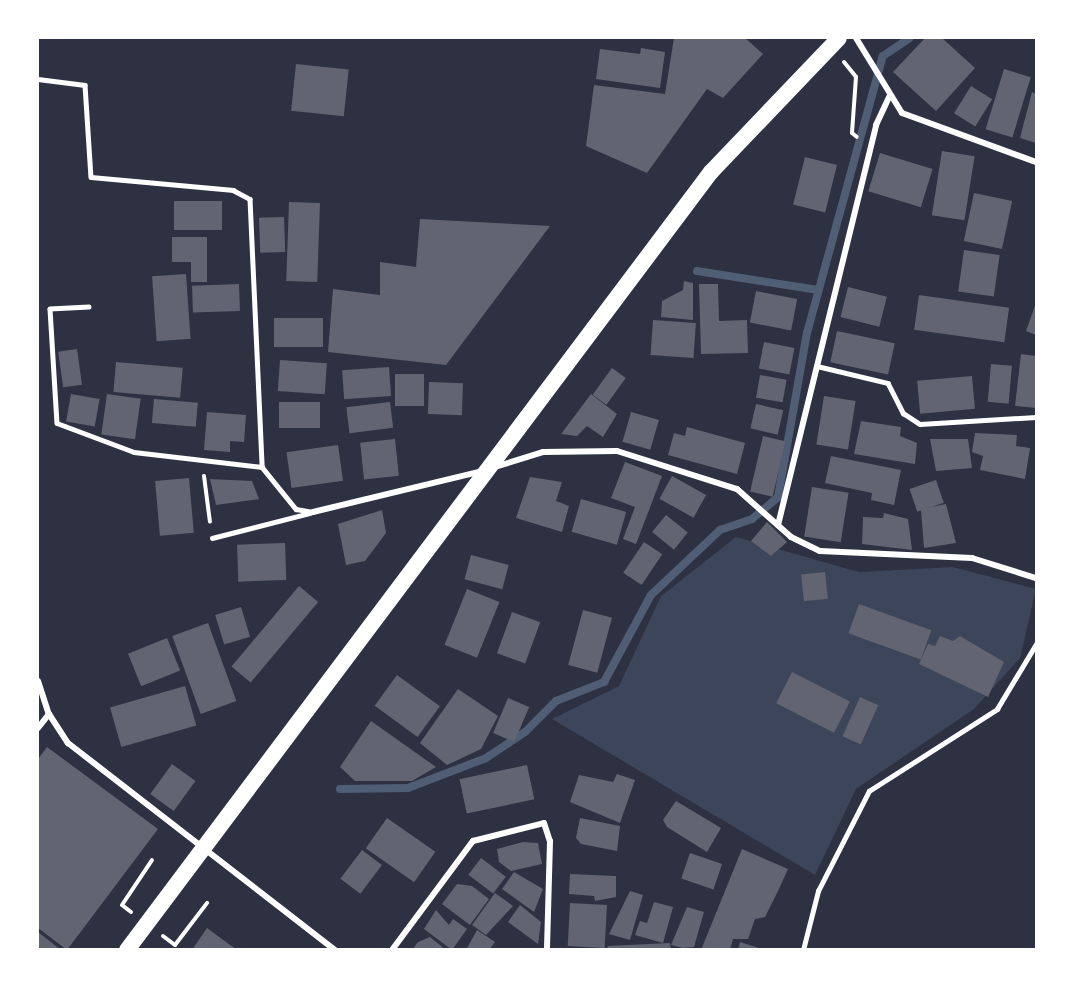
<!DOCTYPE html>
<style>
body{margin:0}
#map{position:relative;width:1074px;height:987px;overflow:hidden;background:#2d3142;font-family:"Archivo Narrow",sans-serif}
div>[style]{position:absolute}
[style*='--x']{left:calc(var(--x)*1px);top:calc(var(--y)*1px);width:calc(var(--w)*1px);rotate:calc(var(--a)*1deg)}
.green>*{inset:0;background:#3c4559}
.stream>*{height:8px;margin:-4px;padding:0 4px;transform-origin:4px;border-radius:4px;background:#4f5d75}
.building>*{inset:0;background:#626471;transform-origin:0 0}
.path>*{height:4px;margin:-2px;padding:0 2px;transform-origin:2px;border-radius:2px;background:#fff}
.service>*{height:4.5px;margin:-2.25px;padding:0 2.25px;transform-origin:2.25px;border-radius:2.25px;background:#fff}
.minor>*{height:6px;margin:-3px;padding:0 3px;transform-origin:3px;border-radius:3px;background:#fff}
.trunk>*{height:16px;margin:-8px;padding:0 8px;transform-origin:8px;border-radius:8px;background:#fff}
span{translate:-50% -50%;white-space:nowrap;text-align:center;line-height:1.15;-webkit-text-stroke:6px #fff;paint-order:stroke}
.frame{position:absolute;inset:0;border:39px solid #fff;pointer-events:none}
</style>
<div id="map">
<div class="green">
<i style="clip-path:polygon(736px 537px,859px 572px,953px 567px,1036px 589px,1020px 658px,974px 709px,856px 789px,815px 875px,552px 719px,619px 686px,661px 596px)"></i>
</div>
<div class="stream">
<i style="--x:697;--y:271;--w:123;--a:8.9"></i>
<i style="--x:340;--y:789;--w:68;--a:-0.8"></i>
<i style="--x:408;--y:788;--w:84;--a:-21"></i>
<i style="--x:486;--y:758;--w:47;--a:-33.7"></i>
<i style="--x:525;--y:732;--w:44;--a:-45"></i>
<i style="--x:556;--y:701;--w:52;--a:-21.6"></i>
<i style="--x:604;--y:682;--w:99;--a:-61.6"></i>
<i style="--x:651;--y:595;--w:95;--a:-43.3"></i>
<i style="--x:720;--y:530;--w:34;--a:-19"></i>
<i style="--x:752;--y:519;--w:34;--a:-40"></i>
<i style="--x:778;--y:497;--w:167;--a:-80"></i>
<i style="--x:807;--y:333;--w:287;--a:-74.7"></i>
<i style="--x:883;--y:56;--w:32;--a:-34"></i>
</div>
<div class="building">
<i style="clip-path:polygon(674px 38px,745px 38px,763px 54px,723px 98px,707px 89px,647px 173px,586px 146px,594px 85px,665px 94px)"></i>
<i style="clip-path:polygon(925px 38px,942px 38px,975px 68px,936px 111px,893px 72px)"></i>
<i style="clip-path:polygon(641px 48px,665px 52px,660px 88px,596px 79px,600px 49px,640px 54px)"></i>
<i style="left:296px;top:64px;width:53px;height:47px;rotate:6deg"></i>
<i style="left:1004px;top:69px;width:28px;height:63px;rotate:17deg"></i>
<i style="left:971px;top:86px;width:25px;height:32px;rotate:32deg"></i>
<i style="clip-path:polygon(1032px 92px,1036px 94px,1036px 143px,1020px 138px)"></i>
<i style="left:942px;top:151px;width:33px;height:65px;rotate:9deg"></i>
<i style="left:880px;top:153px;width:55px;height:40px;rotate:17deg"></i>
<i style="left:805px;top:157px;width:33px;height:49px;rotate:14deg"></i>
<i style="left:974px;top:193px;width:39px;height:49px;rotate:12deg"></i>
<i style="left:222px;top:201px;width:29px;height:48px;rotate:90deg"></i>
<i style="left:289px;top:202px;width:31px;height:79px;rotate:2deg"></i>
<i style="left:284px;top:217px;width:35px;height:25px;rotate:88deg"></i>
<i style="clip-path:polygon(420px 219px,550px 226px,446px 365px,328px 352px,333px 289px,380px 295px,380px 262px,416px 267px)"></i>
<i style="clip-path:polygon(172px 237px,207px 237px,207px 282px,191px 282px,191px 262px,172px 262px)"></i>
<i style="left:964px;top:250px;width:36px;height:42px;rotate:8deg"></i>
<i style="left:186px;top:274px;width:65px;height:34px;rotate:86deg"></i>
<i style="clip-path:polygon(684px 281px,693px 283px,693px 320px,661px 317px,662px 301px,683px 290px)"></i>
<i style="left:239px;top:284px;width:27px;height:47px;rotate:88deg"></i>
<i style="clip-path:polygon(699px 284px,718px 284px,719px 321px,747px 320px,748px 353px,701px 354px)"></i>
<i style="left:848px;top:287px;width:40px;height:31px;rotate:14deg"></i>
<i style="left:756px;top:291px;width:42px;height:32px;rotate:11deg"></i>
<i style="left:919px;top:295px;width:91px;height:35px;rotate:8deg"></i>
<i style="clip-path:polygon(1036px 303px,1036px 335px,1026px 331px)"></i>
<i style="left:274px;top:318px;width:49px;height:29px"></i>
<i style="left:653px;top:320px;width:43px;height:35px;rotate:4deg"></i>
<i style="left:837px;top:331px;width:59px;height:32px;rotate:12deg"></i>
<i style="left:764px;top:342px;width:31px;height:27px;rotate:11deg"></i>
<i style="left:77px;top:349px;width:36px;height:19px;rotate:82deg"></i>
<i style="clip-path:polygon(1021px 354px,1036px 356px,1036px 408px,1015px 406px)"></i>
<i style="left:280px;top:360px;width:47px;height:31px;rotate:4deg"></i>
<i style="left:116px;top:362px;width:67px;height:30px;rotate:5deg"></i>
<i style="left:991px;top:364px;width:21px;height:38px;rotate:5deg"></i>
<i style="left:389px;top:367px;width:29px;height:47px;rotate:86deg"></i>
<i style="left:612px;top:368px;width:17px;height:33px;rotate:36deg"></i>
<i style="left:395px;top:374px;width:29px;height:32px"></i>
<i style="left:760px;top:375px;width:27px;height:23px;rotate:10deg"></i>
<i style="left:972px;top:376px;width:33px;height:55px;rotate:85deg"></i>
<i style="left:429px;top:382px;width:34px;height:32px;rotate:2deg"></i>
<i style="left:71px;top:394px;width:29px;height:28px;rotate:10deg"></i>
<i style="left:107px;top:394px;width:34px;height:41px;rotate:8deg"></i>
<i style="clip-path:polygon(591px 394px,617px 414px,603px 437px,587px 426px,577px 436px,561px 434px)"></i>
<i style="left:824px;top:396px;width:32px;height:49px;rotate:9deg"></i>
<i style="left:154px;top:399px;width:44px;height:24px;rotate:5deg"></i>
<i style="left:279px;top:402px;width:41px;height:26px"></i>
<i style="left:390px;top:402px;width:26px;height:44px;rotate:83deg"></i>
<i style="left:756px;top:404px;width:28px;height:25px;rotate:13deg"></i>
<i style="clip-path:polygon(207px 412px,246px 415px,244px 442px,230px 441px,230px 452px,204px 450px)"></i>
<i style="left:631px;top:412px;width:29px;height:31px;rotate:16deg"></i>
<i style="clip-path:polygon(861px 421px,901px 427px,900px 436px,917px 443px,915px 464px,854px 454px)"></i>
<i style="clip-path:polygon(687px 427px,745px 443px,737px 474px,668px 455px,674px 433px,685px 436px)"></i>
<i style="clip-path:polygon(975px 433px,1017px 435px,1016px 446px,1030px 448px,1025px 479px,980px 470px,983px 456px,972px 452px)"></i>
<i style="left:763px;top:436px;width:23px;height:57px;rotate:13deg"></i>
<i style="left:395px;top:439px;width:37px;height:35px;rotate:84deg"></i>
<i style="clip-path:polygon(930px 439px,968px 439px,972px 468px,936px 471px)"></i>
<i style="left:338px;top:445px;width:36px;height:52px;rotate:82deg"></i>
<i style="clip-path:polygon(831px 456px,901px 470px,894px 505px,871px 500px,872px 493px,825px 483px)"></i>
<i style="clip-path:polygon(625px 462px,662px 476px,636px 544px,623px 539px,635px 507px,611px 498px)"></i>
<i style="left:672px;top:476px;width:39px;height:26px;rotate:29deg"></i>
<i style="clip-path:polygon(530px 477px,562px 482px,556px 501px,569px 506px,562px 532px,516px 518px)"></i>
<i style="left:189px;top:478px;width:55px;height:34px;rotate:85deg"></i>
<i style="clip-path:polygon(210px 479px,252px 481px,259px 499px,216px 505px)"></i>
<i style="left:936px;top:480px;width:24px;height:28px;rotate:71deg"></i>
<i style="left:812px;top:487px;width:37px;height:50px;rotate:9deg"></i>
<i style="left:581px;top:499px;width:47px;height:34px;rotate:16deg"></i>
<i style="clip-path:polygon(946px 504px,956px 543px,924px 548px,921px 509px)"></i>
<i style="clip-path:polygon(382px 510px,386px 533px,365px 561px,346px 565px,338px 524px)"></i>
<i style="clip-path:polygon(884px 513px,908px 519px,912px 550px,862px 544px,863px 517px,883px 518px)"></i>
<i style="left:666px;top:515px;width:28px;height:22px;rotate:39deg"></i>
<i style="clip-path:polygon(767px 522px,787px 542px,771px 556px,751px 541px)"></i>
<i style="left:644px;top:542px;width:22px;height:37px;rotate:34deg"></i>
<i style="left:285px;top:543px;width:37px;height:48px;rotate:88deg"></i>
<i style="left:471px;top:555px;width:39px;height:25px;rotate:15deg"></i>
<i style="left:825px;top:572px;width:27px;height:24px;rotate:84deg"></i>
<i style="left:299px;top:586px;width:25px;height:105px;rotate:40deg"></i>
<i style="left:467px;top:589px;width:35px;height:60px;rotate:22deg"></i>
<i style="left:859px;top:604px;width:77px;height:31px;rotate:20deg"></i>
<i style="left:241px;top:607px;width:31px;height:27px;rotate:73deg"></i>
<i style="left:583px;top:610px;width:30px;height:57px;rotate:15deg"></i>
<i style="left:512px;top:612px;width:30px;height:44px;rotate:20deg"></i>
<i style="left:208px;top:623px;width:83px;height:38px;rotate:70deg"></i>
<i style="clip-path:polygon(940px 636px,953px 641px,960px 636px,1004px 662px,988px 697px,919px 664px,928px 644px,935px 646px)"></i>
<i style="left:167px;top:638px;width:35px;height:42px;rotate:68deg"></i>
<i style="left:792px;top:672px;width:65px;height:35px;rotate:27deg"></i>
<i style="left:397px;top:675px;width:53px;height:38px;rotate:36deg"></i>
<i style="left:185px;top:686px;width:41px;height:78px;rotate:74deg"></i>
<i style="clip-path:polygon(458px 689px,498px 716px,481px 749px,447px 765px,420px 743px)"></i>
<i style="left:860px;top:697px;width:20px;height:43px;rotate:24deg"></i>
<i style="left:508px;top:698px;width:23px;height:38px;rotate:23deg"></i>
<i style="clip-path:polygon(371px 721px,436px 767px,412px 781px,355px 781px,340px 767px)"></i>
<i style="clip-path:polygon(47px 747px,158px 829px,67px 950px,38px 928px,38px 759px)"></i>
<i style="left:172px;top:764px;width:29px;height:37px;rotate:36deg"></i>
<i style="left:527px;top:765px;width:35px;height:69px;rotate:78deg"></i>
<i style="clip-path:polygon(617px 774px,635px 780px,620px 823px,570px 802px,579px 775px,613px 782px)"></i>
<i style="clip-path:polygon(676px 801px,721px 828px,707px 852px,667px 827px,663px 820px)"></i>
<i style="left:387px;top:818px;width:59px;height:37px;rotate:35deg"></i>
<i style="clip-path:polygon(580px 818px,620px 826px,617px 851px,581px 844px,576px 838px)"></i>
<i style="clip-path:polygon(523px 842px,538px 843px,542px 864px,511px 871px,499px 862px,497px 849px)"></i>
<i style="clip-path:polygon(742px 849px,788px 869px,778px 891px,765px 917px,755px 919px,748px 939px,733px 939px,730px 950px,701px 950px)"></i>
<i style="left:362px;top:850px;width:25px;height:36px;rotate:37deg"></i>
<i style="left:690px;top:853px;width:34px;height:27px;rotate:19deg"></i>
<i style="left:481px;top:858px;width:31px;height:21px;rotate:37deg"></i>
<i style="clip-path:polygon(514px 872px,543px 889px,534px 912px,502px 889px)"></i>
<i style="clip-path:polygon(570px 874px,616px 876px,616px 897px,595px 901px,594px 896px,569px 894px)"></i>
<i style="clip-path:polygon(457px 884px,472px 886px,489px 899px,470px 925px,442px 904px)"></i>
<i style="clip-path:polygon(630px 891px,643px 895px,630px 940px,609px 934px)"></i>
<i style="clip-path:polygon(495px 893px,513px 906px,486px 935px,472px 925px)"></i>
<i style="clip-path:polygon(654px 902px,673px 907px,663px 943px,635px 935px,640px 921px,647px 923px)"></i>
<i style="left:570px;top:903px;width:37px;height:43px;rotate:3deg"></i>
<i style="clip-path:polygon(520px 905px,541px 922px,538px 944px,508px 922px)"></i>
<i style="clip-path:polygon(687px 907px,704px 912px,694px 947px,683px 948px,671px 945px)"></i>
<i style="clip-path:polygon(436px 910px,449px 925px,453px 919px,467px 929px,452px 950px,424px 929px)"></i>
<i style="clip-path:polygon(207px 928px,237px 950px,192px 950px)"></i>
<i style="clip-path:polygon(477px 930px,495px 942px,489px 950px,466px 950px)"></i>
<i style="clip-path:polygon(38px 932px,61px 950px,38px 950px)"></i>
<i style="clip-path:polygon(430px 937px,446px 950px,412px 950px,418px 942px)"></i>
<i style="clip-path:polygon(740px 942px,762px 949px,762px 950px,738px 950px)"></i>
<i style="clip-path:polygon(670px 943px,671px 950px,606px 950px,608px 946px)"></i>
</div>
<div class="path">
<i style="--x:844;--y:62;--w:19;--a:51"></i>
<i style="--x:856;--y:77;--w:56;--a:94.1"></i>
<i style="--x:852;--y:133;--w:6;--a:39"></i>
<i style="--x:204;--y:476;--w:46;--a:82.6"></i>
<i style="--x:131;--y:912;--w:11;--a:-142"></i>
<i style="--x:122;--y:905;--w:54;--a:-56.3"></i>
<i style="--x:163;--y:936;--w:15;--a:37"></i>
<i style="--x:175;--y:945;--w:53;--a:-52.7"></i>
</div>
<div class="service">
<i style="--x:38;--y:79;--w:47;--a:7.3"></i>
<i style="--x:85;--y:85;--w:92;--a:86.3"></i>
<i style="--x:91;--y:177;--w:143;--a:5.2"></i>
<i style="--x:233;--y:190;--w:19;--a:28"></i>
<i style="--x:250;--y:199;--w:268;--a:87.4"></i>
<i style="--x:262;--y:467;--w:54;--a:51"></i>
<i style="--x:296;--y:509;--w:17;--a:10"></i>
<i style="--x:89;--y:307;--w:39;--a:177"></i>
<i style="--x:50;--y:309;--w:114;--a:86.5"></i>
<i style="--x:57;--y:423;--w:82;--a:20.6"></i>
<i style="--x:134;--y:452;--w:129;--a:6.7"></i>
<i style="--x:817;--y:366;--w:73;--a:13.5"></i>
<i style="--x:888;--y:383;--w:34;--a:63"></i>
<i style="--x:903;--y:413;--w:20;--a:33"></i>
<i style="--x:920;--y:424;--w:116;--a:-3.5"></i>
<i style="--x:212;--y:538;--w:101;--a:-14.3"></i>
<i style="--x:803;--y:950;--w:61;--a:-75.7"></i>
<i style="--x:818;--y:891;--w:112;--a:-63"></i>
<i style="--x:869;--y:791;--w:152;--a:-32.6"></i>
<i style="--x:997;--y:709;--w:76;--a:-59"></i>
</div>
<div class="minor">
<i style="--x:856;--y:38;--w:88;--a:58.5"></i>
<i style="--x:902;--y:113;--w:143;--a:20.1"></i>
<i style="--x:495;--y:467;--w:50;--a:-17.4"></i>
<i style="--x:543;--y:452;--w:74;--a:-0.8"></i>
<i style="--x:617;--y:451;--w:126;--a:17.6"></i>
<i style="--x:737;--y:489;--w:72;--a:41.6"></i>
<i style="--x:791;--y:537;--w:32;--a:26"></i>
<i style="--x:820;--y:551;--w:152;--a:2.6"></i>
<i style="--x:972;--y:558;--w:67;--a:17.4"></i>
<i style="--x:313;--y:512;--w:174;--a:-13.6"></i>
<i style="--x:778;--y:525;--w:412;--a:-76.2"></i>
<i style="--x:876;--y:125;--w:31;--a:-65"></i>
<i style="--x:38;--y:681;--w:35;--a:72"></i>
<i style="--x:49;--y:714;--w:35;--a:57"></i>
<i style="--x:68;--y:743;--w:338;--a:37.8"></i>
<i style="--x:38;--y:728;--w:18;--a:-52"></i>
<i style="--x:392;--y:950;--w:136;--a:-53.4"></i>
<i style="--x:473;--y:841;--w:73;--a:-14.2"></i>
<i style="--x:544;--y:823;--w:19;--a:72"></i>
<i style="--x:550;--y:841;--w:109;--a:91.6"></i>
</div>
<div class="trunk">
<i style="--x:127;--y:950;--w:973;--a:-53.11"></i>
<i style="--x:711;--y:172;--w:185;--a:-46.3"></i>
</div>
<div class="frame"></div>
</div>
